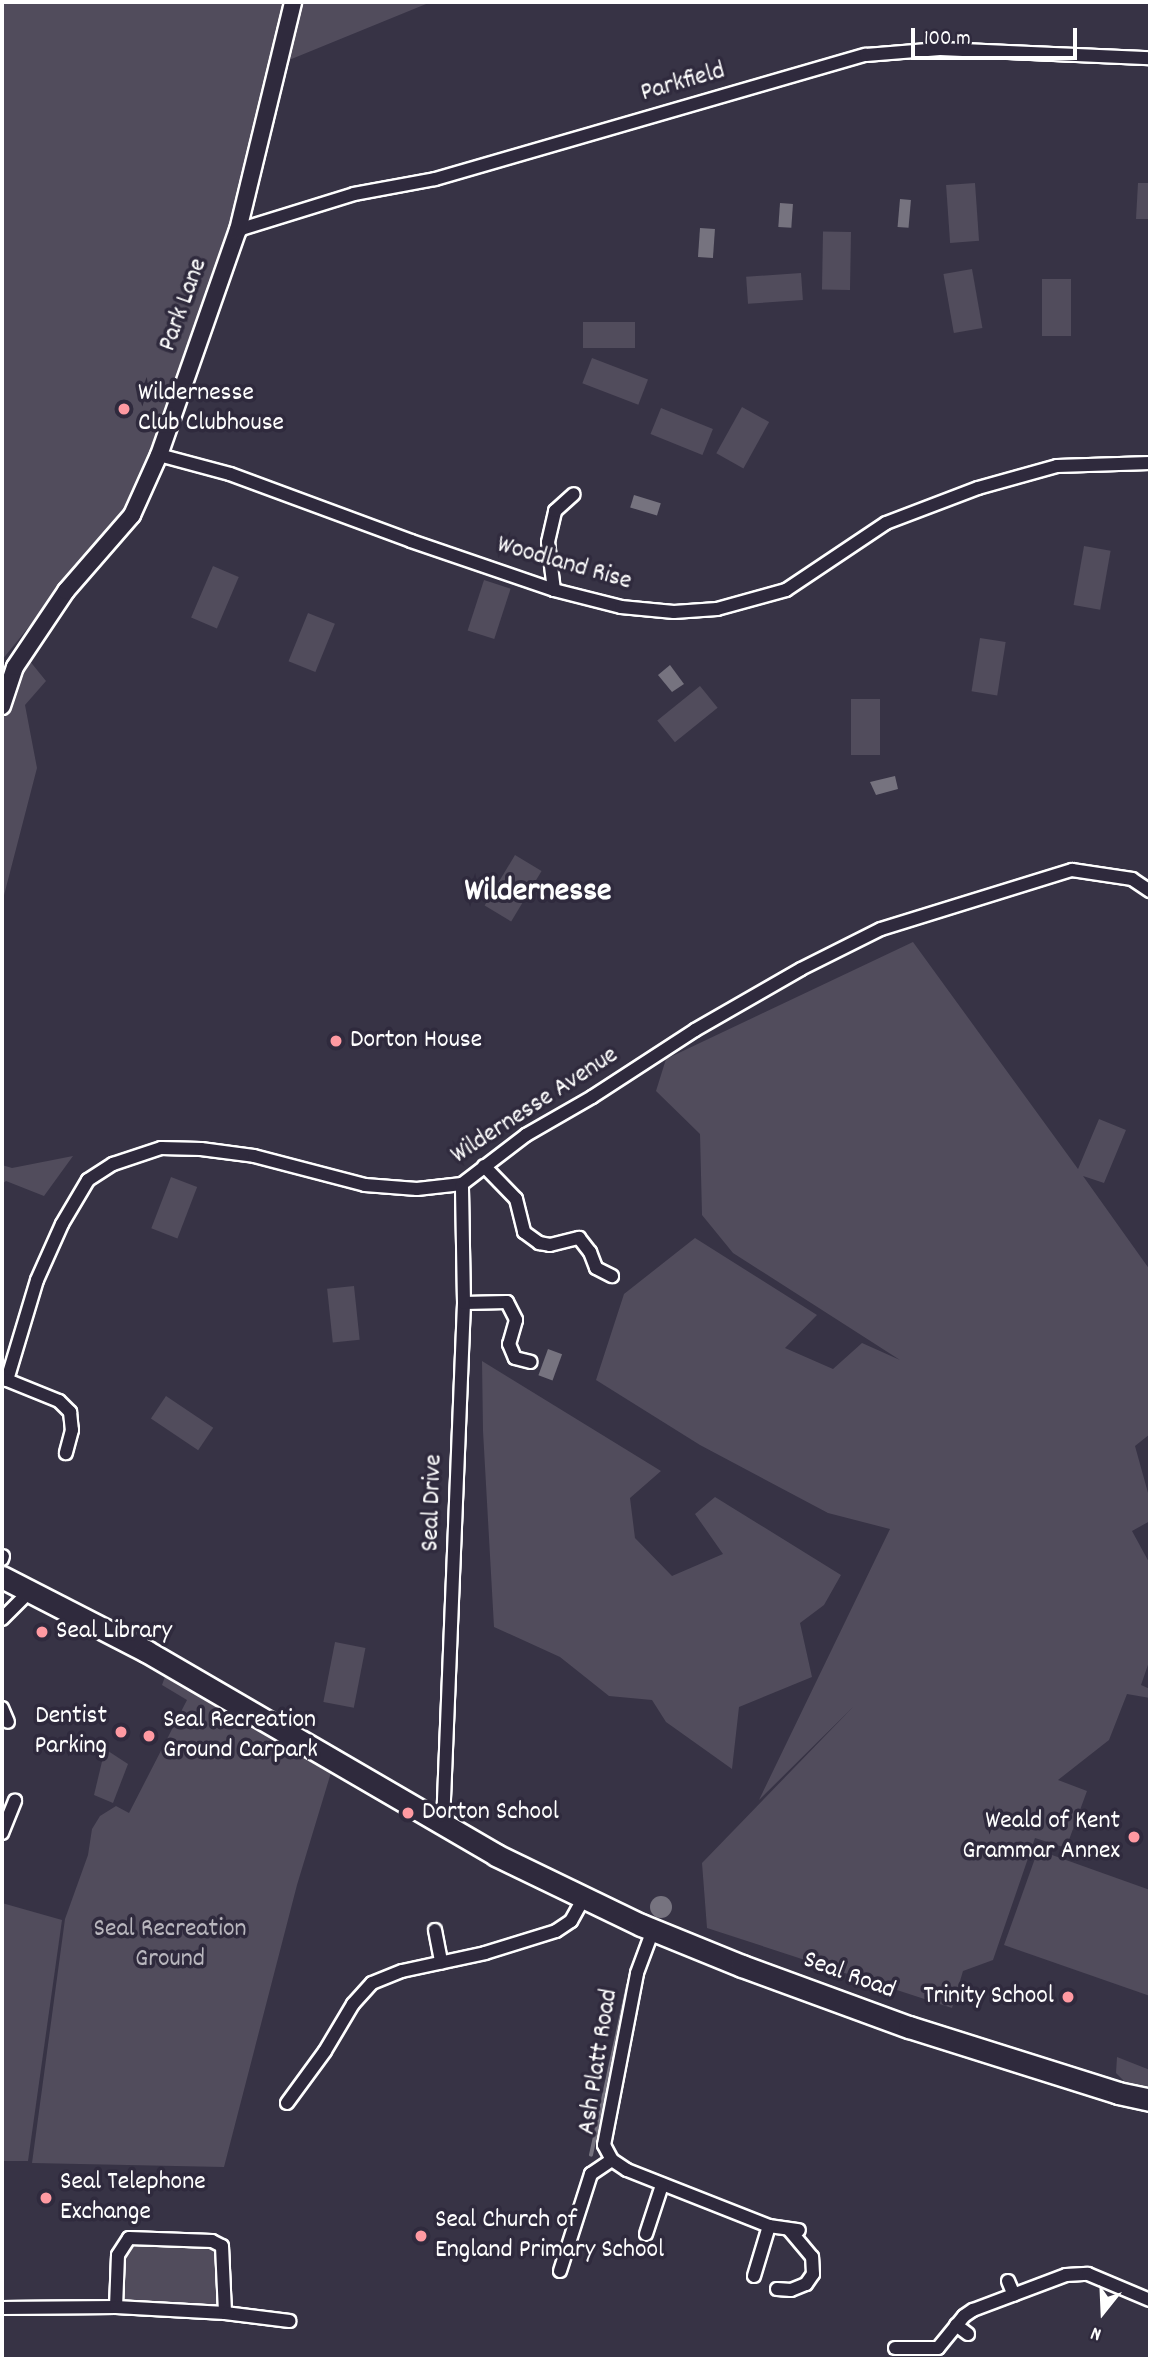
<!DOCTYPE html>
<style>
body{margin:0}
#map{position:relative;width:1152px;height:2361px;overflow:hidden;background:#373345;font-family:Dekko,sans-serif}
div>[style]{position:absolute}
[style*='--x']{left:calc(var(--x)*1px);top:calc(var(--y)*1px);width:calc(var(--w)*1px);rotate:calc(var(--a)*1deg)}
.green>*{inset:0;background:#514c5c;transform-origin:0 0}
.water>*{inset:0;background:#76737f;transform-origin:0 0}
.round{border-radius:50%}
.stream>*{height:3.5px;margin:-1.75px;padding:0 1.75px;transform-origin:1.75px;border-radius:1.75px;background:#76737f}
.roads{filter:drop-shadow(2px 0 #fff) drop-shadow(-2px 0 #fff) drop-shadow(0 2px #fff) drop-shadow(0 -2px #fff)}
.minor>*{height:12px;margin:-6px;padding:0 6px;transform-origin:6px;border-radius:6px;background:#2f2a3d}
.tertiary>*{height:16px;margin:-8px;padding:0 8px;transform-origin:8px;border-radius:8px;background:#2f2a3d}
.trunk>*{height:21px;margin:-10.5px;padding:0 10.5px;transform-origin:10.5px;border-radius:10.5px;background:#2f2a3d}
.dots>*{width:19px;height:19px;translate:-50% -50%;box-sizing:border-box;border:4px solid #2f2a3d;border-radius:50%}
span{translate:-50% -50%;white-space:nowrap;text-align:center;line-height:1.15;-webkit-text-stroke:7px #2f2a3d;paint-order:stroke}
.street-label{font-size:26px;color:#fff}
.poi-label{font-size:26px;color:#fff}
.left{translate:0 -50%;text-align:left}
.right{translate:-100% -50%;text-align:right}
.park-label{font-size:26px;color:#b9b7be}
.district-label{font-size:33px;color:#fff;font-weight:700}
.frame{position:absolute;inset:0;border:4px solid #fff;pointer-events:none}
.north{position:absolute;left:1068px;top:2277px;width:70px;height:70px;-webkit-text-stroke:5px #2f2a3d;paint-order:stroke;rotate:198deg;font-size:19px;font-weight:700;line-height:28px;text-align:center;color:#fff}
.north::after{content:'';display:block;margin:auto;width:24px;height:32px;background:#fff;clip-path:polygon(50% 0,100% 100%,50% 72%,0 100%)}
.scale{position:absolute;left:911px;top:28px;width:166px;height:32px;box-sizing:border-box;border:4px solid #fff;border-top:0;padding-left:9px;font-size:21px;line-height:24px;white-space:nowrap;color:#fff;-webkit-text-stroke:5px #2f2a3d;paint-order:stroke}
</style>
<div id="map">
<div class="green">
<i style="clip-path:polygon(2px 2px,431px 2px,267px 69px,230px 225px,151px 450px,124px 509px,2px 660px)"></i>
<i style="left:975px;top:183px;width:58px;height:29px;rotate:86deg"></i>
<i style="clip-path:polygon(1138px 183px,1150px 183px,1150px 219px,1136px 219px)"></i>
<i style="left:851px;top:232px;width:58px;height:28px;rotate:91deg"></i>
<i style="left:972px;top:269px;width:60px;height:29px;rotate:80deg"></i>
<i style="left:801px;top:273px;width:27px;height:55px;rotate:86deg"></i>
<i style="left:1042px;top:279px;width:29px;height:57px"></i>
<i style="left:635px;top:322px;width:26px;height:52px;rotate:90deg"></i>
<i style="left:592px;top:358px;width:60px;height:27px;rotate:21deg"></i>
<i style="left:742px;top:407px;width:31px;height:53px;rotate:29deg"></i>
<i style="left:661px;top:408px;width:56px;height:28px;rotate:22deg"></i>
<i style="left:1084px;top:546px;width:27px;height:60px;rotate:10deg"></i>
<i style="left:213px;top:566px;width:28px;height:56px;rotate:23deg"></i>
<i style="left:484px;top:580px;width:28px;height:53px;rotate:18deg"></i>
<i style="left:308px;top:613px;width:29px;height:52px;rotate:22deg"></i>
<i style="left:980px;top:638px;width:26px;height:54px;rotate:9deg"></i>
<i style="clip-path:polygon(29px 660px,46px 681px,25px 705px,37px 768px,2px 903px,2px 675px)"></i>
<i style="left:700px;top:686px;width:28px;height:55px;rotate:51deg"></i>
<i style="left:851px;top:699px;width:29px;height:56px"></i>
<i style="left:515px;top:855px;width:31px;height:59px;rotate:31deg"></i>
<i style="clip-path:polygon(913px 942px,1078px 1169px,1099px 1119px,1126px 1130px,1104px 1183px,1083px 1176px,1150px 1270px,1150px 1434px,1135px 1446px,1150px 1500px,1150px 1521px,1132px 1531px,1150px 1564px,1150px 1659px,1141px 1685px,1150px 1689px,1150px 1698px,1127px 1694px,1109px 1740px,1058px 1780px,1087px 1791px,1066px 1848px,1035px 1838px,993px 1960px,963px 1971px,952px 2008px,707px 1928px,702px 1863px,853px 1707px,759px 1800px,890px 1529px,828px 1513px,700px 1445px,596px 1380px,624px 1294px,695px 1238px,817px 1315px,785px 1348px,833px 1369px,862px 1343px,900px 1360px,733px 1253px,702px 1215px,700px 1134px,656px 1091px,666px 1059px)"></i>
<i style="clip-path:polygon(73px 1156px,44px 1196px,6px 1181px,2px 1184px,2px 1165px,12px 1168px)"></i>
<i style="left:171px;top:1177px;width:28px;height:55px;rotate:21deg"></i>
<i style="left:354px;top:1286px;width:54px;height:27px;rotate:84deg"></i>
<i style="clip-path:polygon(482px 1361px,661px 1471px,630px 1498px,635px 1538px,672px 1576px,723px 1554px,695px 1514px,715px 1497px,841px 1575px,824px 1605px,800px 1623px,812px 1677px,739px 1707px,732px 1769px,666px 1722px,652px 1700px,609px 1696px,560px 1657px,494px 1627px,483px 1431px)"></i>
<i style="left:166px;top:1396px;width:57px;height:27px;rotate:34deg"></i>
<i style="left:335px;top:1642px;width:31px;height:61px;rotate:11deg"></i>
<i style="clip-path:polygon(167px 1671px,333px 1766px,297px 1885px,224px 2167px,32px 2163px,65px 1919px,88px 1855px,92px 1829px,100px 1816px,116px 1806px,129px 1813px,187px 1700px,162px 1685px)"></i>
<i style="clip-path:polygon(105px 1749px,128px 1764px,113px 1803px,94px 1795px)"></i>
<i style="clip-path:polygon(1038px 1850px,1150px 1890px,1150px 1996px,1004px 1945px)"></i>
<i style="clip-path:polygon(2px 1903px,62px 1920px,28px 2161px,2px 2161px)"></i>
<i style="clip-path:polygon(1117px 2057px,1150px 2070px,1150px 2089px,1127px 2084px,1116px 2073px)"></i>
<i style="clip-path:polygon(129px 2238px,222px 2246px,225px 2313px,116px 2307px,118px 2255px)"></i>
</div>
<div class="water">
<i style="left:900px;top:199px;width:11px;height:28px;rotate:5deg"></i>
<i style="left:780px;top:203px;width:13px;height:24px;rotate:4deg"></i>
<i style="left:700px;top:228px;width:15px;height:29px;rotate:4deg"></i>
<i style="left:634px;top:495px;width:28px;height:13px;rotate:17deg"></i>
<i style="clip-path:polygon(670px 665px,684px 684px,672px 692px,658px 675px)"></i>
<i style="clip-path:polygon(895px 776px,898px 789px,876px 795px,870px 782px)"></i>
<i style="left:548px;top:1349px;width:15px;height:28px;rotate:20deg"></i>
<i class="round" style="left:650px;top:1896px;width:22px;height:22px"></i>
</div>
<div class="stream">
<i style="--x:635;--y:1961;--w:27;--a:-70"></i>
<i style="--x:591;--y:2155;--w:173;--a:-77.7"></i>
</div>
<div class="roads">
<div class="minor">
<i style="--x:238;--y:230;--w:121;--a:-17.2"></i>
<i style="--x:354;--y:194;--w:82;--a:-10.5"></i>
<i style="--x:435;--y:179;--w:448;--a:-16.1"></i>
<i style="--x:866;--y:55;--w:74;--a:-4.6"></i>
<i style="--x:940;--y:49;--w:210;--a:2.5"></i>
<i style="--x:159;--y:455;--w:73;--a:15"></i>
<i style="--x:230;--y:474;--w:193;--a:20.3"></i>
<i style="--x:411;--y:541;--w:151;--a:18.9"></i>
<i style="--x:554;--y:590;--w:69;--a:14.2"></i>
<i style="--x:621;--y:607;--w:53;--a:5.4"></i>
<i style="--x:674;--y:612;--w:43;--a:-4"></i>
<i style="--x:717;--y:609;--w:72;--a:-15.4"></i>
<i style="--x:786;--y:590;--w:120;--a:-33.8"></i>
<i style="--x:886;--y:523;--w:98;--a:-20.8"></i>
<i style="--x:978;--y:488;--w:82;--a:-15.6"></i>
<i style="--x:1057;--y:466;--w:93;--a:-1.8"></i>
<i style="--x:554;--y:590;--w:48;--a:-97.1"></i>
<i style="--x:548;--y:542;--w:32;--a:-77"></i>
<i style="--x:555;--y:511;--w:25;--a:-42"></i>
<i style="--x:484;--y:1166;--w:46;--a:45.9"></i>
<i style="--x:516;--y:1199;--w:34;--a:76"></i>
<i style="--x:524;--y:1232;--w:19;--a:36"></i>
<i style="--x:539;--y:1243;--w:11;--a:10"></i>
<i style="--x:550;--y:1245;--w:30;--a:-14"></i>
<i style="--x:579;--y:1238;--w:18;--a:52"></i>
<i style="--x:590;--y:1252;--w:17;--a:69"></i>
<i style="--x:596;--y:1268;--w:18;--a:27"></i>
<i style="--x:464;--y:1303;--w:43;--a:-1.3"></i>
<i style="--x:507;--y:1302;--w:20;--a:63"></i>
<i style="--x:516;--y:1320;--w:25;--a:106"></i>
<i style="--x:509;--y:1344;--w:15;--a:67"></i>
<i style="--x:515;--y:1358;--w:16;--a:14"></i>
<i style="--x:2;--y:1378;--w:5;--a:22"></i>
<i style="--x:7;--y:1380;--w:104;--a:-73.3"></i>
<i style="--x:37;--y:1280;--w:61;--a:-65.9"></i>
<i style="--x:62;--y:1224;--w:51;--a:-59.4"></i>
<i style="--x:88;--y:1180;--w:30;--a:-33"></i>
<i style="--x:113;--y:1164;--w:51;--a:-18.4"></i>
<i style="--x:161;--y:1148;--w:40;--a:1.4"></i>
<i style="--x:201;--y:1149;--w:53;--a:7.5"></i>
<i style="--x:254;--y:1156;--w:115;--a:14.6"></i>
<i style="--x:365;--y:1185;--w:52;--a:4.4"></i>
<i style="--x:417;--y:1189;--w:45;--a:-6.3"></i>
<i style="--x:462;--y:1184;--w:81;--a:-37.4"></i>
<i style="--x:526;--y:1135;--w:76;--a:-29.9"></i>
<i style="--x:592;--y:1097;--w:123;--a:-33"></i>
<i style="--x:695;--y:1030;--w:122;--a:-29.9"></i>
<i style="--x:801;--y:969;--w:89;--a:-26.6"></i>
<i style="--x:881;--y:929;--w:200;--a:-17.2"></i>
<i style="--x:1072;--y:870;--w:61;--a:8.5"></i>
<i style="--x:1132;--y:879;--w:22;--a:34"></i>
<i style="--x:7;--y:1380;--w:56;--a:22"></i>
<i style="--x:59;--y:1401;--w:16;--a:45"></i>
<i style="--x:70;--y:1412;--w:18;--a:84"></i>
<i style="--x:72;--y:1430;--w:24;--a:105"></i>
<i style="--x:2;--y:1559;--w:3;--a:-72"></i>
<i style="--x:2;--y:1619;--w:40;--a:-45"></i>
<i style="--x:2;--y:1708;--w:15;--a:67"></i>
<i style="--x:443;--y:1824;--w:521;--a:-87.69"></i>
<i style="--x:464;--y:1303;--w:119;--a:-91"></i>
<i style="--x:2;--y:1833;--w:35;--a:-68"></i>
<i style="--x:435;--y:1930;--w:33;--a:79"></i>
<i style="--x:287;--y:2103;--w:64;--a:-53.8"></i>
<i style="--x:325;--y:2051;--w:55;--a:-59.2"></i>
<i style="--x:353;--y:2004;--w:28;--a:-48"></i>
<i style="--x:372;--y:1983;--w:32;--a:-22"></i>
<i style="--x:402;--y:1971;--w:85;--a:-12.2"></i>
<i style="--x:485;--y:1953;--w:74;--a:-17.2"></i>
<i style="--x:556;--y:1931;--w:18;--a:-34"></i>
<i style="--x:571;--y:1921;--w:26;--a:-61"></i>
<i style="--x:612;--y:2160;--w:18;--a:34"></i>
<i style="--x:627;--y:2170;--w:153;--a:21.5"></i>
<i style="--x:769;--y:2226;--w:30;--a:8"></i>
<i style="--x:646;--y:2234;--w:52;--a:-71.9"></i>
<i style="--x:560;--y:2271;--w:102;--a:-72.3"></i>
<i style="--x:591;--y:2174;--w:25;--a:-34"></i>
<i style="--x:612;--y:2160;--w:17;--a:-118"></i>
<i style="--x:604;--y:2145;--w:175;--a:-79.1"></i>
<i style="--x:637;--y:1973;--w:46;--a:-69.6"></i>
<i style="--x:754;--y:2276;--w:52;--a:-73.3"></i>
<i style="--x:1008;--y:2281;--w:15;--a:67"></i>
<i style="--x:777;--y:2289;--w:14;--a:4"></i>
<i style="--x:791;--y:2290;--w:16;--a:-22"></i>
<i style="--x:806;--y:2284;--w:12;--a:-55"></i>
<i style="--x:813;--y:2274;--w:17;--a:-93"></i>
<i style="--x:812;--y:2257;--w:35;--a:-130"></i>
<i style="--x:116;--y:2307;--w:52;--a:-87.8"></i>
<i style="--x:118;--y:2255;--w:20;--a:-57"></i>
<i style="--x:129;--y:2238;--w:83;--a:2.1"></i>
<i style="--x:212;--y:2241;--w:11;--a:27"></i>
<i style="--x:222;--y:2246;--w:67;--a:87.4"></i>
<i style="--x:2;--y:2308;--w:114;--a:-0.5"></i>
<i style="--x:116;--y:2307;--w:109;--a:3.2"></i>
<i style="--x:225;--y:2313;--w:65;--a:7"></i>
<i style="--x:956;--y:2325;--w:15;--a:37"></i>
<i style="--x:895;--y:2348;--w:43;--a:0"></i>
<i style="--x:938;--y:2348;--w:41;--a:-50.9"></i>
<i style="--x:964;--y:2316;--w:11;--a:-34"></i>
<i style="--x:973;--y:2310;--w:99;--a:-20.6"></i>
<i style="--x:1066;--y:2275;--w:22;--a:-3"></i>
<i style="--x:1088;--y:2274;--w:67;--a:22.8"></i>
</div>
<div class="tertiary">
<i style="--x:2;--y:706;--w:41;--a:-71.6"></i>
<i style="--x:15;--y:667;--w:92;--a:-56.1"></i>
<i style="--x:66;--y:591;--w:101;--a:-49"></i>
<i style="--x:132;--y:515;--w:66;--a:-65.8"></i>
<i style="--x:159;--y:455;--w:238;--a:-70.7"></i>
<i style="--x:238;--y:230;--w:235;--a:-76.4"></i>
</div>
<div class="trunk">
<i style="--x:2;--y:1577;--w:162;--a:27.2"></i>
<i style="--x:146;--y:1651;--w:405;--a:30.2"></i>
<i style="--x:496;--y:1855;--w:161;--a:25.8"></i>
<i style="--x:641;--y:1925;--w:109;--a:22.1"></i>
<i style="--x:742;--y:1966;--w:178;--a:20.1"></i>
<i style="--x:909;--y:2027;--w:219;--a:17.5"></i>
<i style="--x:1118;--y:2093;--w:33;--a:12"></i>
</div>
</div>
<div class="dots">
<i style="left:124px;top:409px;background:#ff9aa2"></i>
<i style="left:336px;top:1041px;background:#ff9aa2"></i>
<i style="left:42px;top:1632px;background:#ff9aa2"></i>
<i style="left:121px;top:1732px;background:#ff9aa2"></i>
<i style="left:149px;top:1736px;background:#ff9aa2"></i>
<i style="left:408px;top:1813px;background:#ff9aa2"></i>
<i style="left:1134px;top:1837px;background:#ff9aa2"></i>
<i style="left:1068px;top:1997px;background:#ff9aa2"></i>
<i style="left:46px;top:2198px;background:#ff9aa2"></i>
<i style="left:421px;top:2236px;background:#ff9aa2"></i>
</div>
<div class="street-label">
<span style="left:683px;top:83px;rotate:-16deg">Parkfield</span>
<span style="left:184px;top:305px;rotate:-70deg">Park Lane</span>
<span style="left:564px;top:564px;rotate:16deg">Woodland Rise</span>
<span style="left:535px;top:1106px;rotate:-33deg">Wildernesse Avenue</span>
<span style="left:433px;top:1503px;rotate:-88deg">Seal Drive</span>
<span style="left:849px;top:1976px;rotate:20deg">Seal Road</span>
<span style="left:599px;top:2062px;rotate:-81deg">Ash Platt Road</span>
</div>
<div class="poi-label">
<span class="left" style="left:138px;top:409px">Wildernesse<br>Club Clubhouse</span>
<span class="left" style="left:350px;top:1041px">Dorton House</span>
<span class="left" style="left:56px;top:1632px">Seal Library</span>
<span class="right" style="left:107px;top:1732px">Dentist<br>Parking</span>
<span class="left" style="left:163px;top:1736px">Seal Recreation<br>Ground Carpark</span>
<span class="left" style="left:422px;top:1813px">Dorton School</span>
<span class="right" style="left:1120px;top:1837px">Weald of Kent<br>Grammar Annex</span>
<span class="right" style="left:1054px;top:1997px">Trinity School</span>
<span class="left" style="left:60px;top:2198px">Seal Telephone<br>Exchange</span>
<span class="left" style="left:435px;top:2236px">Seal Church of<br>England Primary School</span>
</div>
<div class="park-label">
<span style="left:170px;top:1945px">Seal Recreation<br>Ground</span>
</div>
<div class="district-label">
<span style="left:538px;top:893px">Wildernesse</span>
</div>
<div class="frame"></div>
<div class="north">N</div>
<div class="scale">100 m</div>
</div>
